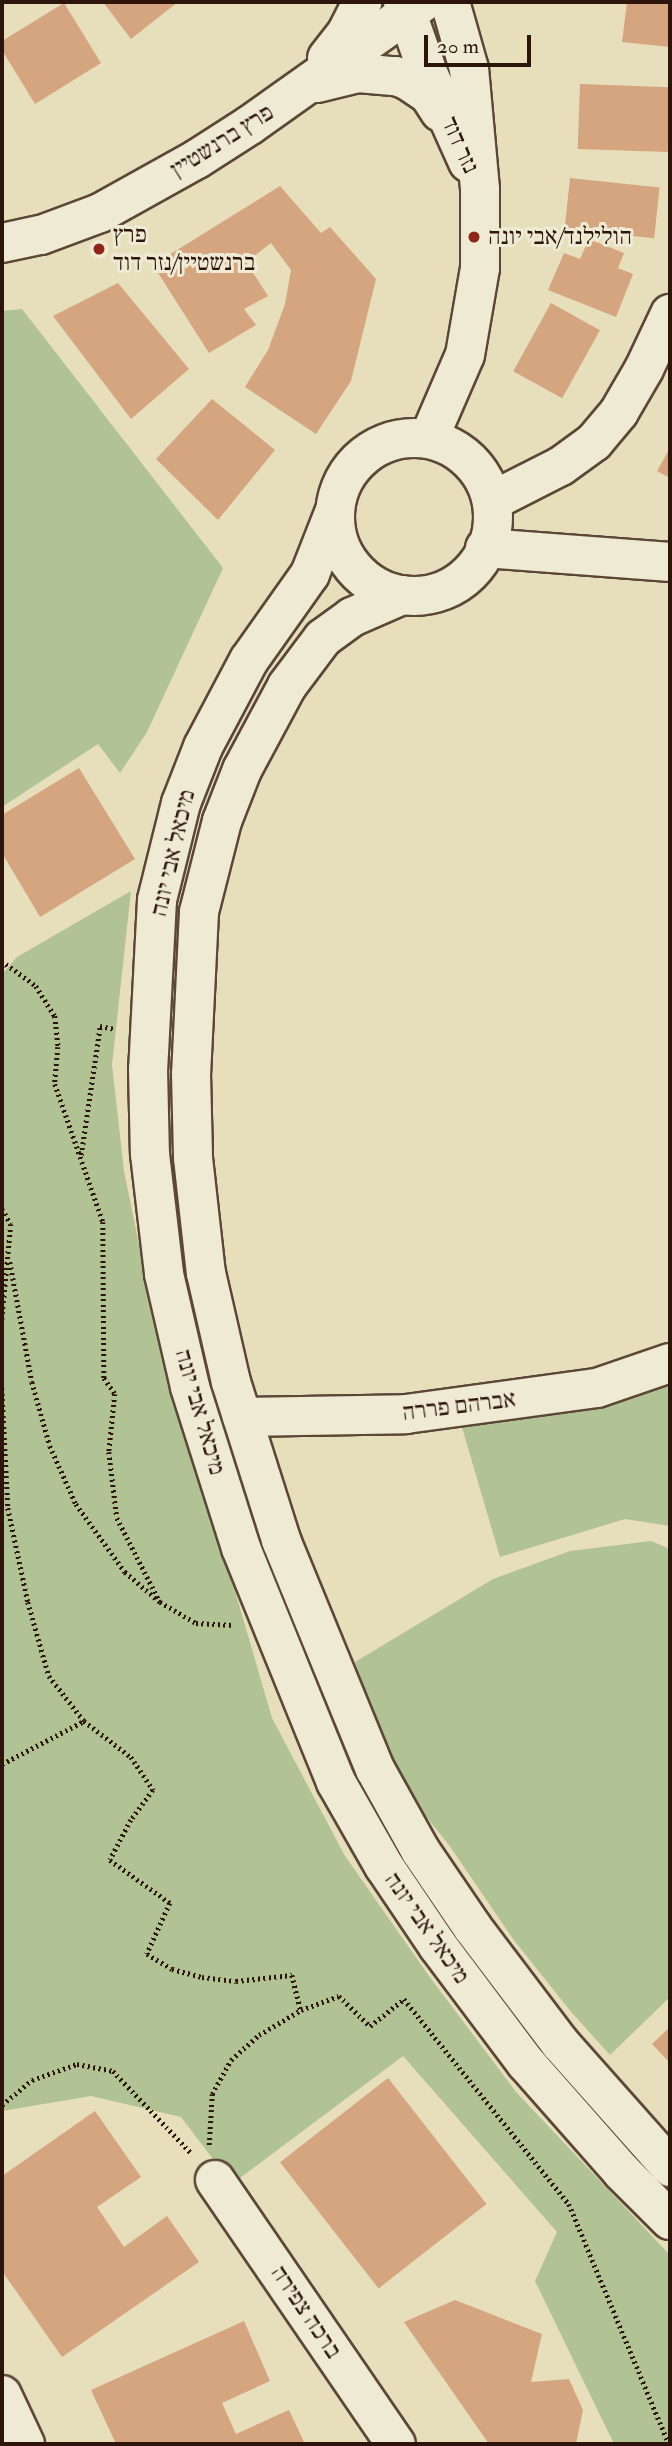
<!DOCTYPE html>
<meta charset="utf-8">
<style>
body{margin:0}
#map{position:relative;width:672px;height:2446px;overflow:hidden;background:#e7debc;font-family:"IM FELL Double Pica","Frank Ruhl Libre",serif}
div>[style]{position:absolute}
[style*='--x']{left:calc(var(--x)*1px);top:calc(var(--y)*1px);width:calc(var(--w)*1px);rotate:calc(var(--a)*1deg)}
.green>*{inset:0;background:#b1c294}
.building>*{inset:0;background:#d5a57f;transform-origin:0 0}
.path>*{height:4.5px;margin-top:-2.25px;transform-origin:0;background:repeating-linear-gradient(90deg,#2e150b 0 2px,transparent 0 5.5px)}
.roads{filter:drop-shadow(2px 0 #5c4737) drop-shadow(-2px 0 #5c4737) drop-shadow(0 2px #5c4737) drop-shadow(0 -2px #5c4737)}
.minor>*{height:38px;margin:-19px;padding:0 19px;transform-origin:19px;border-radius:19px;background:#efead3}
.minor>.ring{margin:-19px;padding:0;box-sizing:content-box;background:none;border:38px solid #efead3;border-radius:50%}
.dots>*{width:19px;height:19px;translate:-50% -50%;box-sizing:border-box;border:4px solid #efead3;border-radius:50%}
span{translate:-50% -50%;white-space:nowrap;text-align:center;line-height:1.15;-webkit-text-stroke:6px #efead3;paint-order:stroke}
.street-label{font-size:24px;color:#2e150b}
.poi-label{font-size:24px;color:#2e150b}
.left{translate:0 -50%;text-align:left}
.frame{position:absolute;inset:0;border:4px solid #2e150b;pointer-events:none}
.scale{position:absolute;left:424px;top:35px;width:107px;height:32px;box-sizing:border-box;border:4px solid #2e150b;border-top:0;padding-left:9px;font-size:21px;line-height:24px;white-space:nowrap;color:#2e150b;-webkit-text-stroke:5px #efead3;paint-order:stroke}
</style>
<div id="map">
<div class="green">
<i style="clip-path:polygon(22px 309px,223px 568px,147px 732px,120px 773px,98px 744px,2px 807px,2px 311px)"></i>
<i style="clip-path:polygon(131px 891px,112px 1065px,124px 1171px,150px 1299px,272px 1718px,345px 1856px,429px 1976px,516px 2092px,670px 2255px,670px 2444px,614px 2444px,535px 2281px,557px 2232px,403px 2056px,232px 2184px,181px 2117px,91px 2096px,2px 2111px,2px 974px,17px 957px)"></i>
<i style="clip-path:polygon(670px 1370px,670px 1526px,625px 1519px,500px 1557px,461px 1424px)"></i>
<i style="clip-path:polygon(651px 1541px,670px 1549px,670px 1997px,610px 2055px,572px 2013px,513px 1939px,449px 1845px,388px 1769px,355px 1662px,493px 1579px,570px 1551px)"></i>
</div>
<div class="building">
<i style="clip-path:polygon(103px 2px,178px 2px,131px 39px)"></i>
<i style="clip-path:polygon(627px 2px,670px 2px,670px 47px,622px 42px)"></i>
<i style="clip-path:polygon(64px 3px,101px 63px,35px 104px,2px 50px,2px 41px)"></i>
<i style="left:580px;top:84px;width:90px;height:65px;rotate:2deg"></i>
<i style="left:570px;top:178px;width:90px;height:51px;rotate:6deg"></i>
<i style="clip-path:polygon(280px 186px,321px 233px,330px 227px,376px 279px,351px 381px,316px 434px,245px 387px,268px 350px,285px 304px,291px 270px,271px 243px,246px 262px,268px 296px,244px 309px,256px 325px,209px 353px,153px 265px)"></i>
<i style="clip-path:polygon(589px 239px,624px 253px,618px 268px,633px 274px,616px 317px,548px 290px,564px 253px,580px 259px)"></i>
<i style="clip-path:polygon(118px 283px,189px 369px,131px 419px,53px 316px)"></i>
<i style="left:551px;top:303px;width:56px;height:78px;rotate:29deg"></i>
<i style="clip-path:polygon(212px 399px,275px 450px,218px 520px,156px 459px)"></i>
<i style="clip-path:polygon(670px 448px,670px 478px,657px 471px)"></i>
<i style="clip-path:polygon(79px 768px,135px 859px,40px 917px,2px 853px,2px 815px)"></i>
<i style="clip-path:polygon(670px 2027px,670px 2063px,652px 2044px)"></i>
<i style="left:388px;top:2078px;width:160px;height:137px;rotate:52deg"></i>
<i style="clip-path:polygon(95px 2111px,141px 2177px,97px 2207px,124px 2247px,167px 2216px,199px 2262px,62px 2357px,2px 2271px,2px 2176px)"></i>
<i style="clip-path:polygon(455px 2300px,542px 2334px,531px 2382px,569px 2379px,583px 2410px,576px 2444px,489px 2444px,404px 2322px)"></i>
<i style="clip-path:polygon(244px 2321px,270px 2381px,222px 2403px,236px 2434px,289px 2410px,305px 2444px,116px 2444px,91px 2390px)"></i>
</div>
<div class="path">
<i style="--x:2;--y:965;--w:4;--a:-14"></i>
<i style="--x:6;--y:964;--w:37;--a:36"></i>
<i style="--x:36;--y:986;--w:36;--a:58"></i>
<i style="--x:55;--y:1016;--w:31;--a:84"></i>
<i style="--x:58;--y:1047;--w:37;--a:95"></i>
<i style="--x:55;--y:1084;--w:146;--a:70.8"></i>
<i style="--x:103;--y:1222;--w:156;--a:89.6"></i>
<i style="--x:104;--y:1378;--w:19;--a:55"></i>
<i style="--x:115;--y:1394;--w:58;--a:95.9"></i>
<i style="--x:109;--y:1452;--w:66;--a:83.1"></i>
<i style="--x:117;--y:1518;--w:94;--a:62.9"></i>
<i style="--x:81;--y:1155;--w:130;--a:-81.6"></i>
<i style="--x:100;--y:1026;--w:15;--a:11"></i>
<i style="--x:2;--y:1209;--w:17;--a:59"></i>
<i style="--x:11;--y:1224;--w:96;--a:95.4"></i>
<i style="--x:10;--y:1262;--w:122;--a:79.6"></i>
<i style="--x:32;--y:1382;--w:66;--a:74.3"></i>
<i style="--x:50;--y:1446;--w:64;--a:65.9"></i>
<i style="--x:76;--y:1504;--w:84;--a:54.2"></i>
<i style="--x:125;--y:1572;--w:46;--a:40.6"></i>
<i style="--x:160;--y:1602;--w:42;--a:30.3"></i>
<i style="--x:196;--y:1623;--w:37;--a:3"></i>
<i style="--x:2;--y:1388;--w:120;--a:87.1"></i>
<i style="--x:8;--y:1508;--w:96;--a:78"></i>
<i style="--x:28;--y:1602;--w:77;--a:74.2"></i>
<i style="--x:49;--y:1676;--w:57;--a:52.1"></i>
<i style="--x:84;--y:1721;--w:59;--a:37.5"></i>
<i style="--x:131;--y:1757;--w:40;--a:56"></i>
<i style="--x:153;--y:1790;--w:37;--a:126"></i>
<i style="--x:131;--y:1820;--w:45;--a:117.7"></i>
<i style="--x:110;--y:1860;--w:74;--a:35.6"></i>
<i style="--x:170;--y:1903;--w:56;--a:114.3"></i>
<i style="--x:147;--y:1954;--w:29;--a:31"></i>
<i style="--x:172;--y:1969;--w:31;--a:15"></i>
<i style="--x:202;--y:1977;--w:34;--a:7"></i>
<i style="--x:236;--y:1981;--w:56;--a:-6.1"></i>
<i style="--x:292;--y:1975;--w:36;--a:76"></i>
<i style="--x:2;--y:1764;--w:93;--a:-27.7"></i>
<i style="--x:2;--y:2105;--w:39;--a:-40"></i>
<i style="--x:32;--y:2080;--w:48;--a:-19.6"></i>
<i style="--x:77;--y:2064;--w:37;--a:11"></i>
<i style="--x:113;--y:2071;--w:113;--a:46.4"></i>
<i style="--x:209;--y:2145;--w:51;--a:-86.6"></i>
<i style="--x:212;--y:2094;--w:39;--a:-61"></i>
<i style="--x:231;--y:2060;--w:38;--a:-42"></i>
<i style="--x:259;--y:2035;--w:49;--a:-30.8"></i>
<i style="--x:301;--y:2010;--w:40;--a:-20.2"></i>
<i style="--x:339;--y:1996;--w:43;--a:44.1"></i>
<i style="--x:370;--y:2026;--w:43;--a:-38.5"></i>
<i style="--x:404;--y:1999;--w:263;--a:51.2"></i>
<i style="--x:569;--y:2204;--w:260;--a:67.4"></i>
</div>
<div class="roads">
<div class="minor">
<i style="--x:403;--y:2;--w:75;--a:70.6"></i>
<i style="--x:428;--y:73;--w:98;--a:65.8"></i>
<i style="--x:327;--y:58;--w:33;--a:-52"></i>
<i style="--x:347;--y:32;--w:34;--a:-63"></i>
<i style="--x:317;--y:83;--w:42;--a:-13.7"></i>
<i style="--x:358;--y:73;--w:38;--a:5"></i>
<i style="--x:396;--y:76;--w:12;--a:20"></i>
<i style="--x:407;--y:80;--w:27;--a:34"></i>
<i style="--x:429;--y:95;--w:20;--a:57"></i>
<i style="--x:2;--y:243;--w:40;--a:-12"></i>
<i style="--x:41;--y:235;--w:63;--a:-20.4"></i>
<i style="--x:100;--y:213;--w:111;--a:-29.1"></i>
<i style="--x:197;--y:159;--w:63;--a:-32.7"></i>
<i style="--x:250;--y:125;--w:212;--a:-35.4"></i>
<i style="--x:429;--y:438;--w:90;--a:-66.6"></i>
<i style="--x:465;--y:355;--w:88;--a:-80.2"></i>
<i style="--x:480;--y:268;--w:79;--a:-90"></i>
<i style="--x:480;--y:189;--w:121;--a:-95.2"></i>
<i style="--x:469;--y:69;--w:70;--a:-105.8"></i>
<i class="ring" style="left:335px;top:438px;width:120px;height:120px"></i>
<i style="--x:492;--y:501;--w:77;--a:-26.9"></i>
<i style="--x:561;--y:466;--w:41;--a:-36"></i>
<i style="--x:594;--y:442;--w:39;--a:-50"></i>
<i style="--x:619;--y:412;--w:50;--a:-59.8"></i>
<i style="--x:644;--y:369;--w:61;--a:-64.7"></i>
<i style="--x:334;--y:513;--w:66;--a:111.5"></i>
<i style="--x:310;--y:574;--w:105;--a:125.3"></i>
<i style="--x:249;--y:660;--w:98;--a:117.9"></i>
<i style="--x:203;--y:747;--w:60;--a:111.4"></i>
<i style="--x:181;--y:803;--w:100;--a:103.9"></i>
<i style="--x:157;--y:900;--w:169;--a:93"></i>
<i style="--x:148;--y:1069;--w:85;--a:88.7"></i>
<i style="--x:150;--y:1154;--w:121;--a:83.3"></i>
<i style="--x:164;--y:1274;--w:116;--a:77"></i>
<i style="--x:190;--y:1387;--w:169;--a:72.4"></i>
<i style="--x:241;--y:1548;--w:253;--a:67.9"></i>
<i style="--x:336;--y:1782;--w:97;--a:60.3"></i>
<i style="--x:384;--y:1866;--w:97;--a:56"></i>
<i style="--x:438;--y:1946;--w:146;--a:53.1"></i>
<i style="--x:526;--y:2063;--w:145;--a:48.6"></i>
<i style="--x:622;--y:2172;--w:68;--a:45"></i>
<i style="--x:485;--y:548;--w:186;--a:4.3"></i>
<i style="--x:402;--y:595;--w:55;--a:156.3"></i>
<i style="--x:352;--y:617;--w:36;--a:144"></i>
<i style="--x:323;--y:638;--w:60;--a:126.9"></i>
<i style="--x:287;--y:686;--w:95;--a:118.2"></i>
<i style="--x:242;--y:770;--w:55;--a:111.4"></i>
<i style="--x:222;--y:821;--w:94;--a:104.2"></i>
<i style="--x:199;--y:912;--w:162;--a:92.8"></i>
<i style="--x:191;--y:1074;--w:84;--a:88.6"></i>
<i style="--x:193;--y:1158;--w:116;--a:83.6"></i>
<i style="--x:206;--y:1273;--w:112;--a:77.1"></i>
<i style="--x:231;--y:1382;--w:166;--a:72.4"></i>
<i style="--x:281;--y:1540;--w:248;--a:67.7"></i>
<i style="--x:375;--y:1769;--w:93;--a:60.9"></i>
<i style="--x:420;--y:1850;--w:94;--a:55.8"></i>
<i style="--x:473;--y:1928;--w:144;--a:52.9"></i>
<i style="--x:560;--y:2043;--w:166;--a:48.4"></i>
<i style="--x:242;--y:1417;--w:164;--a:-1"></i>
<i style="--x:406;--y:1414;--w:193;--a:-7.8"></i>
<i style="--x:597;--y:1388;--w:77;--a:-18.9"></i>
<i style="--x:215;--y:2180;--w:320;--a:55.6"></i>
<i style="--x:2;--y:2395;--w:54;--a:64.9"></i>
</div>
</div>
<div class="dots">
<i style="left:474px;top:237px;background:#8f2418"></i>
<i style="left:99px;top:249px;background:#8f2418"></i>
</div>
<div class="street-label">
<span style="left:222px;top:141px;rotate:-32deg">פרץ ברנשטיין</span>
<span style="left:460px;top:145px;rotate:66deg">נזר דוד</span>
<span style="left:173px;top:853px;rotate:-77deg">מיכאל אבי יונה</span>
<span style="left:459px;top:1406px;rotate:-7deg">אברהם פררה</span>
<span style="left:200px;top:1412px;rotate:74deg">מיכאל אבי יונה</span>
<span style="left:427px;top:1928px;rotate:55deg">מיכאל אבי יונה</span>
<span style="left:306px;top:2312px;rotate:56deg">ברכה צפירה</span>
</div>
<div class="poi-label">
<span class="left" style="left:113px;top:249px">פרץ<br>ברנשטיין/נזר דוד</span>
<span class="left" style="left:488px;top:237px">הולילנד/אבי יונה</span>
</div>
<div class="frame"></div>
<div class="scale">20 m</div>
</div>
